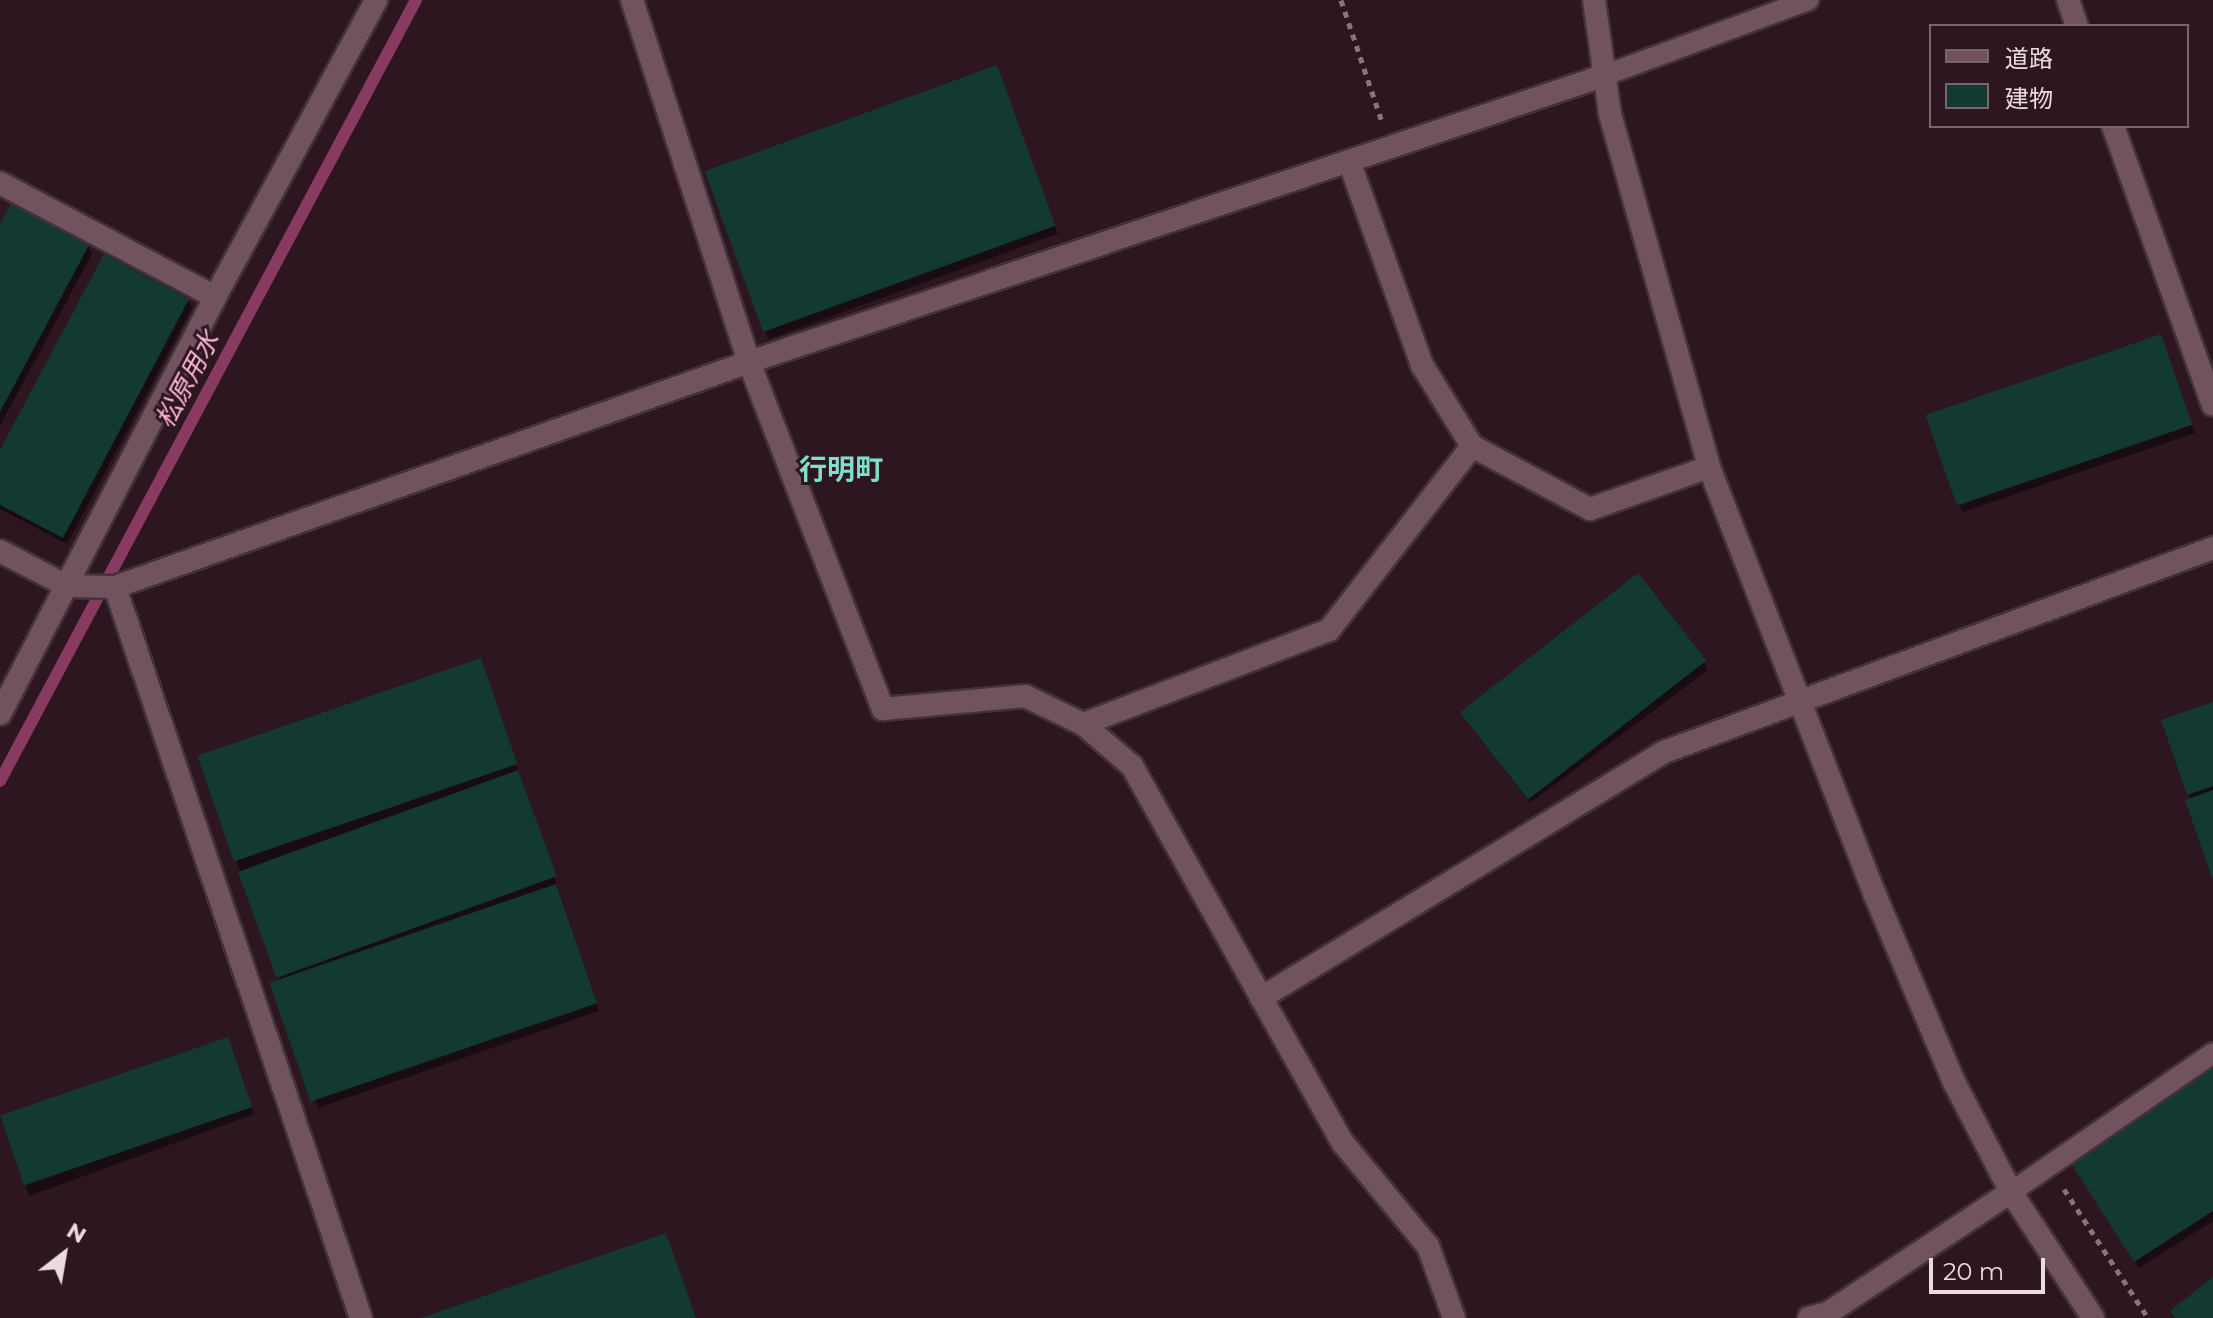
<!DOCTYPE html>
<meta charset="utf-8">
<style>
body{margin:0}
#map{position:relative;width:2213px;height:1318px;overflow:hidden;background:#2e1621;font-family:Montserrat,"Noto Sans JP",sans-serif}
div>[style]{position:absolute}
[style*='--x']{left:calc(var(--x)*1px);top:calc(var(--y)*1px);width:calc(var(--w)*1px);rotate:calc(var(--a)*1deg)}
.shadow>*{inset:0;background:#0007;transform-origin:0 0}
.stream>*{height:12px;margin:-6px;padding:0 6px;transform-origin:6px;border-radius:6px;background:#893a60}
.building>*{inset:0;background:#123a31;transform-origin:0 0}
.path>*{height:5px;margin-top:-2.5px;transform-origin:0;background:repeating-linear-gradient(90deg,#89737c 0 6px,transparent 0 12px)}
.roads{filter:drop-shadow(2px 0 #443239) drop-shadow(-2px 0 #443239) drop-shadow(0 2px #443239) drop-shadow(0 -2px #443239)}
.service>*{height:20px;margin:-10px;padding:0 10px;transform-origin:10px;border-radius:10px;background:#70535f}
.minor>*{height:22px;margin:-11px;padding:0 11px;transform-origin:11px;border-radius:11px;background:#70535f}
.tertiary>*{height:22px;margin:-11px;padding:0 11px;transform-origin:11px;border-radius:11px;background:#70535f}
span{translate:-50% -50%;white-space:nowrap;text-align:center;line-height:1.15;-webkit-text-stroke:6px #2e1621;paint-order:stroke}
.water-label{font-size:26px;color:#feb8d5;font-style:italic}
.quarter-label{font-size:28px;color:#7de0c8;font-weight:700}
.legend{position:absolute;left:1929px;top:24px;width:260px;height:104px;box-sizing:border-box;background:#2e1621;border:2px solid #7a646e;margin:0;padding:10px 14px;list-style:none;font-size:24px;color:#ecdae1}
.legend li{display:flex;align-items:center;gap:16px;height:40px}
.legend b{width:40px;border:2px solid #7a646e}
.north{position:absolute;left:24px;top:1214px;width:80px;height:80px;-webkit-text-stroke:6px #2e1621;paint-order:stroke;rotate:31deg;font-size:22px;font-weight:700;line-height:32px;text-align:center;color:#ecdae1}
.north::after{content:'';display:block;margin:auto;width:28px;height:36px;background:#ecdae1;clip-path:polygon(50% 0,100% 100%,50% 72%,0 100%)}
.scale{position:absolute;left:1929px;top:1258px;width:116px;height:36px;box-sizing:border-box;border:4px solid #ecdae1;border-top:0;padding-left:10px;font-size:24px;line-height:28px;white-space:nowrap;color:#ecdae1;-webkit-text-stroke:6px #2e1621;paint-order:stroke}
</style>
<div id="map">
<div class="shadow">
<i style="left:1000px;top:75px;width:169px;height:308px;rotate:70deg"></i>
<i style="clip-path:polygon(0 229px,88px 246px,92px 254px,0 426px)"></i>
<i style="clip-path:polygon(188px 301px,192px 308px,67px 544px,0 509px,0 454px)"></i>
<i style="clip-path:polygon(2164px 343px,2195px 433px,1963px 512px,1959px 505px)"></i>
<i style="clip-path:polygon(1704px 663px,1708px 670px,1530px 803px,1464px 716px)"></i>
<i style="clip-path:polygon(484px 668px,599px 1011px,318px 1108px,273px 984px,281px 982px,236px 860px)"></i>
<i style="clip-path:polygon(2213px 704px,2213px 876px,2189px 794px)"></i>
<i style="left:227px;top:1040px;width:79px;height:239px;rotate:70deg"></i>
<i style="clip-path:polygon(2213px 1066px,2213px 1221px,2139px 1268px,2069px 1158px)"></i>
</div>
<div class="stream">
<i style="--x:0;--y:781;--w:885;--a:-61.96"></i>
</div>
<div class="building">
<i style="left:997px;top:65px;width:171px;height:311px;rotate:70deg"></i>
<i style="clip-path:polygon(11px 203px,89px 245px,0 412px,0 224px)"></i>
<i style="clip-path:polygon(104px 254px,189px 299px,63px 538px,0 505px,0 450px)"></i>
<i style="left:2161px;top:334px;width:96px;height:249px;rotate:71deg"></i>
<i style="left:1638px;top:573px;width:111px;height:226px;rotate:52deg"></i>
<i style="left:481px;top:658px;width:112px;height:300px;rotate:71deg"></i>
<i style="clip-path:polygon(2213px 702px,2213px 786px,2187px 795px,2161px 720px)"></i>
<i style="left:518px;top:770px;width:113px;height:298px;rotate:70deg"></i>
<i style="clip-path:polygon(2213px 790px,2213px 881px,2185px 800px)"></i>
<i style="left:556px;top:884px;width:126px;height:303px;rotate:71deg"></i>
<i style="left:228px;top:1037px;width:74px;height:241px;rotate:71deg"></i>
<i style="clip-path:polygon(2213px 1063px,2213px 1211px,2134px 1262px,2067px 1157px)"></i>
<i style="clip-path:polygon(666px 1233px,696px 1318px,421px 1318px)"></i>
<i style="clip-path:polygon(2213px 1277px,2213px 1318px,2176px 1318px,2170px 1311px)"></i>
</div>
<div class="path">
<i style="--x:1341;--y:0;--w:126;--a:71.4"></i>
<i style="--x:2064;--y:1189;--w:154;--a:56.9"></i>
</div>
<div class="roads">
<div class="service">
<i style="--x:1603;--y:76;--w:219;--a:-20.3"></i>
<i style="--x:2011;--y:1192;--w:245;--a:-34.5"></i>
</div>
<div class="minor">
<i style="--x:632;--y:0;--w:380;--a:72.1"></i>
<i style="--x:749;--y:362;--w:372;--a:68.9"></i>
<i style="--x:883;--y:709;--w:143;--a:-5.2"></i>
<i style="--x:1025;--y:696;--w:64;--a:25.8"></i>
<i style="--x:1083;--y:724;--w:65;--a:40.6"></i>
<i style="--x:1132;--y:766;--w:432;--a:60.8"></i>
<i style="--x:1343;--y:1143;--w:134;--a:50.5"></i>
<i style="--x:1428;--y:1246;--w:77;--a:70.1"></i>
<i style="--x:2068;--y:0;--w:28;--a:71"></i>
<i style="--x:2113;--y:126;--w:296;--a:70.3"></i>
<i style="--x:1349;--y:161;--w:217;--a:70.3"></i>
<i style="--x:1422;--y:365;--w:95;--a:58.3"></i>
<i style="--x:1472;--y:446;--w:134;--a:28.1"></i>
<i style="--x:1590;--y:509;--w:126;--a:-19.4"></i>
<i style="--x:0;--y:183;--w:243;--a:27.9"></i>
<i style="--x:0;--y:551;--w:76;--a:27.6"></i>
<i style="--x:67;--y:586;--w:48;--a:1.2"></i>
<i style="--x:115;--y:587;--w:673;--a:-19.54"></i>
<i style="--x:749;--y:362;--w:901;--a:-18.52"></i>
<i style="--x:115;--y:587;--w:771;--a:71.4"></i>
<i style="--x:0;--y:714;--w:469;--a:-62.7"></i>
<i style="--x:215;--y:297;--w:338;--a:-61.5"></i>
<i style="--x:1083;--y:724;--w:263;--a:-20.9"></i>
<i style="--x:1329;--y:630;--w:233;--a:-52.1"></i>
<i style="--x:1261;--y:998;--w:472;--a:-31.4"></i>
<i style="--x:1664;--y:752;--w:586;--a:-20.38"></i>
<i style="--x:1809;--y:1318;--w:20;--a:-15"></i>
<i style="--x:1828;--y:1313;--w:219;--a:-33.5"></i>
</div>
<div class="tertiary">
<i style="--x:1594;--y:0;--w:115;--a:82"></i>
<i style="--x:1610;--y:114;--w:367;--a:74.3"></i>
<i style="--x:1709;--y:467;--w:459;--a:68.8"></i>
<i style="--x:1875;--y:895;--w:203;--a:67.1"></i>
<i style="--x:1954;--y:1082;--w:124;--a:62.6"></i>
<i style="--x:2011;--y:1192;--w:150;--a:56.9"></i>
</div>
</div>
<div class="water-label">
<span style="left:188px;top:380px;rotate:-62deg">松原用水</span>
</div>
<div class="quarter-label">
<span style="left:841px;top:469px">行明町</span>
</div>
<ul class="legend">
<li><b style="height:10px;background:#70535f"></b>道路</li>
<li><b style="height:22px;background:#123a31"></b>建物</li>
</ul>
<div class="north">N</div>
<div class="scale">20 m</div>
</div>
